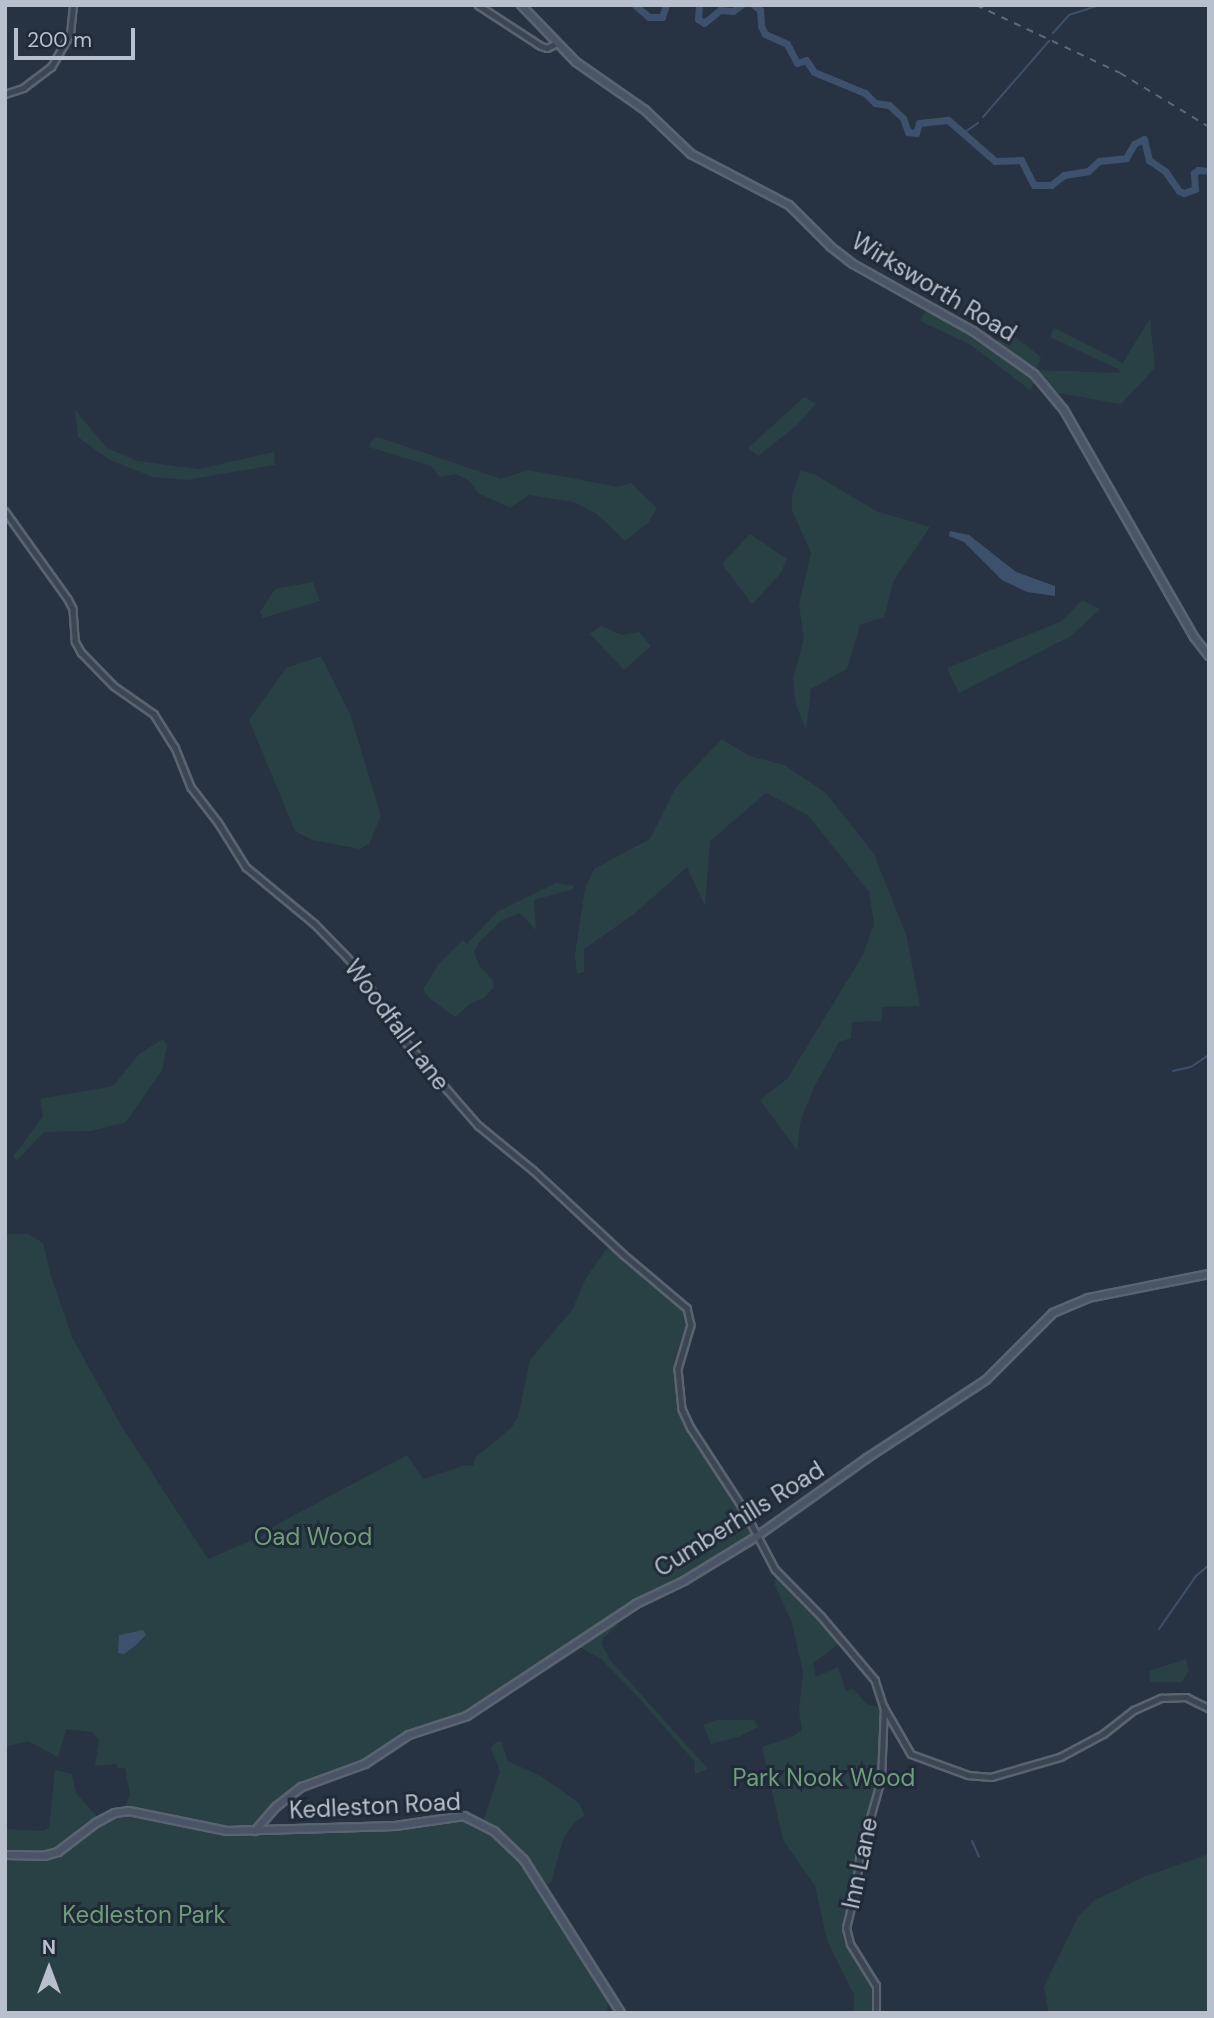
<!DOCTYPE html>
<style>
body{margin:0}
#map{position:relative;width:1214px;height:2018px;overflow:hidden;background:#273343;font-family:"DM Sans",sans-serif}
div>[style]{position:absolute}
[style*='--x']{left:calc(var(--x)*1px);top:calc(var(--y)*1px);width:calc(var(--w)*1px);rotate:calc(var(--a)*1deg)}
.green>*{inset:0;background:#294144}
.water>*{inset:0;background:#3d516c}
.stream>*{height:2px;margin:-1px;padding:0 1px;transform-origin:1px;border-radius:1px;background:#3d516c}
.river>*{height:7px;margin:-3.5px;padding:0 3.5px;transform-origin:3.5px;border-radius:3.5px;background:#3d516c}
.roads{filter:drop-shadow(2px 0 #5a6370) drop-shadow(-2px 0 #5a6370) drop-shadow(0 2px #5a6370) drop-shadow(0 -2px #5a6370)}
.street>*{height:4.5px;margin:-2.25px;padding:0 2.25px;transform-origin:2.25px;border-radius:2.25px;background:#3b4553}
.secondary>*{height:6px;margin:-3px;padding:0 3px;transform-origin:3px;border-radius:3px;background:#495466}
.rail>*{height:2px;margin-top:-1px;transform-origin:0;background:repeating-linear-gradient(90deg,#5d697a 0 7px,transparent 0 14px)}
span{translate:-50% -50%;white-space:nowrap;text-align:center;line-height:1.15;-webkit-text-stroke:6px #202a38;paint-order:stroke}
.street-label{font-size:24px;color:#b9c0cd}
.park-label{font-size:24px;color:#6f9e7a}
.frame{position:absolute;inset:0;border:7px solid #b9c0cd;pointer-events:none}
.north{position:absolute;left:14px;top:1934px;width:70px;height:70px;-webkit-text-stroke:5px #202a38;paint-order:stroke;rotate:0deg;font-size:19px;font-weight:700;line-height:28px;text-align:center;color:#b9c0cd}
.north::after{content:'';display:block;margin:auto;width:24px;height:32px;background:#b9c0cd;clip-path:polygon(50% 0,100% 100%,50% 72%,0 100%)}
.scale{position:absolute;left:14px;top:28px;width:121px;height:32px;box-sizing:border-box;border:4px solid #b9c0cd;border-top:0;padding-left:9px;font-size:21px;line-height:24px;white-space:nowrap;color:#b9c0cd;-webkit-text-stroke:5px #202a38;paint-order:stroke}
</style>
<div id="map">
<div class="green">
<i style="clip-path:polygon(928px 308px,962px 327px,1018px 366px,1035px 381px,1030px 390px,971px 345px,920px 321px)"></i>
<i style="clip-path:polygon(1150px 318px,1155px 368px,1121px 404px,1058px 393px,1035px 370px,997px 342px,1006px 330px,1041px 357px,1036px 370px,1119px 373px,1120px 370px,1050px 337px,1054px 328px,1123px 363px)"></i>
<i style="clip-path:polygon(804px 397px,816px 404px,795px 427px,758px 456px,748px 448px)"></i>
<i style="clip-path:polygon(75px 410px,107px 448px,137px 461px,199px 469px,274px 452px,275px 465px,187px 480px,153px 477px,110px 460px,78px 437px)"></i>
<i style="clip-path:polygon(378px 437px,501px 479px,528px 470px,619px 487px,631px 483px,657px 508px,648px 523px,625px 541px,597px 514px,574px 502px,529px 495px,510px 508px,478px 493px,470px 481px,456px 474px,440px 477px,431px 466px,369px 447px,371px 441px)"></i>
<i style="clip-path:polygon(800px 471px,814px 474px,876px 511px,930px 527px,894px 580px,884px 617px,860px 625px,847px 669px,811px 689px,806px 730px,796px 705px,793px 679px,804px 638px,799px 605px,811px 553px,792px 510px,792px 496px)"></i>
<i style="clip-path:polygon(750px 534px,787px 559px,780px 574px,752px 604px,722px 564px)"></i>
<i style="clip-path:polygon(313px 582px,320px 601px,263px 618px,260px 612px,275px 589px)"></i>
<i style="clip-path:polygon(1082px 600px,1100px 609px,1071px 636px,959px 693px,947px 668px,1062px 621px)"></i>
<i style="clip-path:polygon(601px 626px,622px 635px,639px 632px,651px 646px,624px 670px,590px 634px)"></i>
<i style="clip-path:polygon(321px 656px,350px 714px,381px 816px,369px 844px,360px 849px,312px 840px,295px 831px,249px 720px,286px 668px)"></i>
<i style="clip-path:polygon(722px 739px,749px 756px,784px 765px,825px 792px,874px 854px,906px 934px,920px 1006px,882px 1007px,881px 1021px,852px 1022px,851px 1038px,839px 1042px,814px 1087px,801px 1119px,797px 1150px,760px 1100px,787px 1079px,863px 955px,874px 924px,869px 892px,808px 815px,766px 793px,710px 841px,705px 906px,687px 867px,634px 914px,584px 949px,584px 972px,577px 974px,575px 954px,585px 889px,594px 869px,650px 839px,676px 787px)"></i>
<i style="clip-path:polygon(556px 883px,574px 886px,573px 889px,534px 900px,536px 930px,520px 913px,502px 920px,479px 942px,474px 952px,480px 967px,493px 980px,493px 988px,485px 997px,470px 1004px,455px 1017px,430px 999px,423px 989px,438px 965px,463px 940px,467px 944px,497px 912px)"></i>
<i style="clip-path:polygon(163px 1039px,167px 1045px,162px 1070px,126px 1122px,91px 1131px,44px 1132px,17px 1160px,13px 1157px,43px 1116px,40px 1099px,113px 1086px,139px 1054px)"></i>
<i style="clip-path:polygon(5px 1234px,28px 1234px,43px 1243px,51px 1276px,72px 1337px,122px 1427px,208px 1559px,262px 1536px,274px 1526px,407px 1455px,423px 1479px,466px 1465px,473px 1466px,476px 1457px,511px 1428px,518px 1417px,530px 1360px,572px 1310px,586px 1278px,608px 1247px,682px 1305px,685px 1312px,688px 1321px,676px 1361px,680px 1408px,690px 1430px,745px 1515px,752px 1535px,693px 1574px,655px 1593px,471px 1712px,426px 1728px,366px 1760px,314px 1781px,278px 1803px,249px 1829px,185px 1823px,144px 1810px,123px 1810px,130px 1795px,125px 1768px,117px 1768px,117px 1764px,95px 1766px,99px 1740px,92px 1732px,66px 1729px,58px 1757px,28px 1741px,5px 1747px)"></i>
<i style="clip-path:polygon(777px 1575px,840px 1643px,813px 1663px,816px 1677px,838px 1667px,846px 1691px,853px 1689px,867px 1704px,881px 1708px,883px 1757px,880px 1779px,861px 1838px,842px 1935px,875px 1988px,874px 2013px,854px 2013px,854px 1995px,827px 1940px,815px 1886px,783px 1840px,762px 1747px,792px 1737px,802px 1730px,799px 1711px,803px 1672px,792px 1623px,774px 1583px)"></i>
<i style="clip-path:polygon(614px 1623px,618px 1625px,603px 1638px,602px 1644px,610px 1660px,708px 1769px,695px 1774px,695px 1762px,638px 1697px,601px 1659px,578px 1646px)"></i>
<i style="clip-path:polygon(1186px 1659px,1189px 1670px,1182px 1682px,1150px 1682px,1149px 1671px)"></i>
<i style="clip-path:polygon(717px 1720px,754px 1720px,758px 1727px,738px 1737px,711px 1744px,703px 1725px)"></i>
<i style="clip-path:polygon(501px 1741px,508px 1761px,542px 1777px,579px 1803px,585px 1816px,575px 1822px,564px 1837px,551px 1882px,546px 1886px,511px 1841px,484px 1819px,500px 1771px,491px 1749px,493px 1744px)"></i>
<i style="clip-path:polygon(55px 1770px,72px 1774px,76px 1793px,98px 1818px,51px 1851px,5px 1852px,5px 1829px,43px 1831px,49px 1828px)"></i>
<i style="clip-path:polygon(127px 1813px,203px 1830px,243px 1834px,411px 1827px,450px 1818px,473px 1822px,505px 1844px,526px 1869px,608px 1999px,607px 2013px,5px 2013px,5px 1858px,43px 1859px,60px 1855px,90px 1830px)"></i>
<i style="clip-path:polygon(1209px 1854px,1209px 2013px,1049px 2013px,1044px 1987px,1078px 1917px,1095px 1900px,1146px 1876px)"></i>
</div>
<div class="water">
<i style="clip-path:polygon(950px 531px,969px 535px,1016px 572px,1055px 586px,1055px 596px,1027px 592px,1002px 580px,964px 542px,949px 536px)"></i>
<i style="clip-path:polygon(143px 1630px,146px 1635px,136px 1645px,124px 1654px,118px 1653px,119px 1635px)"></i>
</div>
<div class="stream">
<i style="--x:1100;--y:5;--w:23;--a:0"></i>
<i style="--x:1053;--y:33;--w:24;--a:-48"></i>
<i style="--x:1069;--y:15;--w:32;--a:-18"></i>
<i style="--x:983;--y:117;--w:101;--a:-49"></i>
<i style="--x:966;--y:138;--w:6;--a:-99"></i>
<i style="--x:965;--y:132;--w:16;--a:-35"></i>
<i style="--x:1173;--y:1071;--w:18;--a:-13"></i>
<i style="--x:1191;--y:1067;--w:22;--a:-34"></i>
<i style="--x:1159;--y:1629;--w:65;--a:-55.1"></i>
<i style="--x:1196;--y:1576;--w:17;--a:-40"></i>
<i style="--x:972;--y:1841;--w:17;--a:66"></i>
</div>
<div class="river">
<i style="--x:635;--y:5;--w:18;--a:41"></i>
<i style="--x:649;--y:17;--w:13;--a:0"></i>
<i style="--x:662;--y:17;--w:13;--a:-72"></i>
<i style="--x:699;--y:5;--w:14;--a:94"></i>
<i style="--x:698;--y:19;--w:7;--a:34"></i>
<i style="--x:704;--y:23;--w:21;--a:-39"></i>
<i style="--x:720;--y:10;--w:13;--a:4"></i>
<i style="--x:733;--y:11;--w:10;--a:-37"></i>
<i style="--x:754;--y:5;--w:8;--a:40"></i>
<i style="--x:760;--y:10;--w:16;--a:86"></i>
<i style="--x:761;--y:26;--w:9;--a:63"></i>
<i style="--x:765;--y:34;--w:24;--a:24"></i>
<i style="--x:787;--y:44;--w:21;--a:62"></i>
<i style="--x:797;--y:63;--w:9;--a:-18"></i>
<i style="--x:806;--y:60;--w:14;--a:56"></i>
<i style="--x:814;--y:72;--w:55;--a:22.4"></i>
<i style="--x:865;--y:93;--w:14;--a:45"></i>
<i style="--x:875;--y:103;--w:14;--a:8"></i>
<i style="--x:889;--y:105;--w:19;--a:43"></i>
<i style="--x:903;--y:118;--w:15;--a:70"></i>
<i style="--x:908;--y:132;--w:8;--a:7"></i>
<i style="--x:916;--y:133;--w:10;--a:-73"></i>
<i style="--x:919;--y:123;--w:29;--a:-6"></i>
<i style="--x:948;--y:120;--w:62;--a:41.1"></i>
<i style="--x:995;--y:161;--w:26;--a:-2"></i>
<i style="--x:1021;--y:160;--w:28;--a:63"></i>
<i style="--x:1034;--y:185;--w:17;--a:0"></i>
<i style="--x:1051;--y:185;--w:16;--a:-38"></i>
<i style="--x:1064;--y:175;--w:24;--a:-9"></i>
<i style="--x:1088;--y:171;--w:15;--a:-42"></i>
<i style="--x:1099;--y:161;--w:27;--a:-6"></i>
<i style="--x:1126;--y:158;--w:16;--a:-60"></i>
<i style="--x:1134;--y:144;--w:11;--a:-27"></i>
<i style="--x:1144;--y:139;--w:22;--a:77"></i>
<i style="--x:1149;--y:160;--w:19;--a:35"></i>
<i style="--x:1165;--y:171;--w:24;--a:55"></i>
<i style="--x:1179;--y:191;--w:5;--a:22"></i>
<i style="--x:1184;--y:193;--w:12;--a:-20"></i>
<i style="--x:1195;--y:189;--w:16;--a:-94"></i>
<i style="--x:1194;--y:173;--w:5;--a:-37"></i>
<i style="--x:1198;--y:170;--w:11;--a:5"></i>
</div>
<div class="roads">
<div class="street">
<i style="--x:478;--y:5;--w:75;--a:33.1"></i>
<i style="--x:541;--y:46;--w:6;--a:18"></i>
<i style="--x:547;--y:48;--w:11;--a:-27"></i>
<i style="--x:5;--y:94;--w:19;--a:-18"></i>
<i style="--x:23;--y:88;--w:35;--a:-37"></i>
<i style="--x:51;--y:67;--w:38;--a:-60"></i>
<i style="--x:70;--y:34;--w:29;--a:-84"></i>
<i style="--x:5;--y:511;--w:108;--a:54.4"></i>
<i style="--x:68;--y:599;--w:11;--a:63"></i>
<i style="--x:73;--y:609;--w:32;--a:86"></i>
<i style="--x:75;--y:641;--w:13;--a:61"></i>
<i style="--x:81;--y:652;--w:47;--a:45.9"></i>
<i style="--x:114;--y:686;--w:49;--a:35"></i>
<i style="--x:154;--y:714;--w:39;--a:58"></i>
<i style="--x:175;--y:747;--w:43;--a:68.2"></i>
<i style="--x:191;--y:787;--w:44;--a:52.4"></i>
<i style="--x:218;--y:822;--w:53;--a:58.1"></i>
<i style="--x:246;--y:867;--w:89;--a:39.6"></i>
<i style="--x:315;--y:924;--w:46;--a:45.9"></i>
<i style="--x:347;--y:957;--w:19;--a:47"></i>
<i style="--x:360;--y:971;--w:73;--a:58.5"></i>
<i style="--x:398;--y:1033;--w:122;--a:49"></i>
<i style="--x:478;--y:1125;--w:71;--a:39.3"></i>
<i style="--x:533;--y:1170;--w:123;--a:43"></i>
<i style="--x:623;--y:1254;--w:84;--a:40.2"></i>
<i style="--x:687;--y:1308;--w:17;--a:77"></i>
<i style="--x:691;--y:1325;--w:46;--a:106.5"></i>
<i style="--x:678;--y:1369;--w:40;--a:84.3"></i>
<i style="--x:682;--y:1409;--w:21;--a:65"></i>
<i style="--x:691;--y:1428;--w:95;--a:57"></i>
<i style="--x:743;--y:1508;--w:69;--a:62.3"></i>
<i style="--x:775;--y:1569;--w:66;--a:45.6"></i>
<i style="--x:821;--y:1616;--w:84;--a:49.8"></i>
<i style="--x:875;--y:1680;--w:28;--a:72"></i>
<i style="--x:884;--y:1707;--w:54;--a:60.1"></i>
<i style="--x:911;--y:1754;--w:61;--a:20.2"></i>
<i style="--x:968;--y:1775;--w:23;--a:5"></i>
<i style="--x:991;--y:1777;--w:72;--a:-16.2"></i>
<i style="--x:1060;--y:1757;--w:49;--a:-28.1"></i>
<i style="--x:1103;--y:1734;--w:39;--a:-38"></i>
<i style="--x:1134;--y:1710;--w:30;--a:-24"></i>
<i style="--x:1161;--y:1698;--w:25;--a:-2"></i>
<i style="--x:1186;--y:1697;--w:25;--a:26"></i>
<i style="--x:876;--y:2013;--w:27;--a:-90"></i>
<i style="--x:876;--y:1986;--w:49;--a:-121.8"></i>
<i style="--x:850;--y:1944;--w:16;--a:-104"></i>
<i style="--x:846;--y:1928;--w:42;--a:-76.3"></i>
<i style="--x:856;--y:1887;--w:30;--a:-84"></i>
<i style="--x:859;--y:1857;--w:81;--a:-74.2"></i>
<i style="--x:881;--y:1779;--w:71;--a:-87.6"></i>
</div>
<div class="secondary">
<i style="--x:521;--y:5;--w:79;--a:46"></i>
<i style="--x:576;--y:62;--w:84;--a:34.8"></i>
<i style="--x:645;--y:110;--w:64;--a:43.7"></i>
<i style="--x:691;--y:154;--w:110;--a:27.5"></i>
<i style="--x:789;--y:205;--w:59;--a:45"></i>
<i style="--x:831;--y:247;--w:28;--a:38"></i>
<i style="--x:853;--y:264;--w:137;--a:29.2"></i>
<i style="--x:973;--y:331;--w:75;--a:35.2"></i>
<i style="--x:1034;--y:374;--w:47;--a:50.2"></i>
<i style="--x:1064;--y:410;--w:262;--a:60.2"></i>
<i style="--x:1194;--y:637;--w:24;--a:52"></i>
<i style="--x:255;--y:1831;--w:32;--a:-49"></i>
<i style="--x:276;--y:1807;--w:33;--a:-38"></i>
<i style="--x:302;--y:1787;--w:67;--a:-20.1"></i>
<i style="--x:365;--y:1764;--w:53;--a:-33.4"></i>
<i style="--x:409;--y:1735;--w:61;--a:-18.1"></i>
<i style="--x:467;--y:1716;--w:203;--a:-33.5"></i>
<i style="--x:636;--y:1604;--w:53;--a:-25.6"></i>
<i style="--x:684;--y:1581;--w:84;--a:-31.4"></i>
<i style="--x:756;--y:1537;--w:136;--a:-35.4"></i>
<i style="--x:867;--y:1458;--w:142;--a:-33.2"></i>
<i style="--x:986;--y:1380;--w:95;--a:-45"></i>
<i style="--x:1053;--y:1313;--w:38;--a:-23"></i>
<i style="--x:1088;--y:1298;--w:123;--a:-11.2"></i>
<i style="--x:5;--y:1855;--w:39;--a:1"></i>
<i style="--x:44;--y:1856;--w:15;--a:-16"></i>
<i style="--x:58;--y:1852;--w:48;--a:-37.3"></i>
<i style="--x:96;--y:1823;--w:21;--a:-28"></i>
<i style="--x:115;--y:1813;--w:14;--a:-8"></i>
<i style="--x:129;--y:1811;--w:100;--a:11.5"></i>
<i style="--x:227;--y:1831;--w:168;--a:-1.7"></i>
<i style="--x:395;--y:1826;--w:70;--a:-8.2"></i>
<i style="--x:464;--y:1816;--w:34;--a:27"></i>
<i style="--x:494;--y:1831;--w:42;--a:44"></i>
<i style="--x:524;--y:1860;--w:181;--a:57.6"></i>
</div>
</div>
<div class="rail">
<i style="--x:976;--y:5;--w:159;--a:25.3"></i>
<i style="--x:1120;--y:73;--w:104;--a:31.2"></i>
</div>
<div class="street-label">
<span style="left:934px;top:287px;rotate:31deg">Wirksworth Road</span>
<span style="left:397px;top:1025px;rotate:53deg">Woodfall Lane</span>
<span style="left:739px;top:1519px;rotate:-32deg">Cumberhills Road</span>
<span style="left:375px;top:1806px;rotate:-3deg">Kedleston Road</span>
<span style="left:860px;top:1863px;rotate:-78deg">Inn Lane</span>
</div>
<div class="park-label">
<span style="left:313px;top:1537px">Oad Wood</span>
<span style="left:824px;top:1778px">Park Nook Wood</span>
<span style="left:144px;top:1915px">Kedleston Park</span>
</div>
<div class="frame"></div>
<div class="north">N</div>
<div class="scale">200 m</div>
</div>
